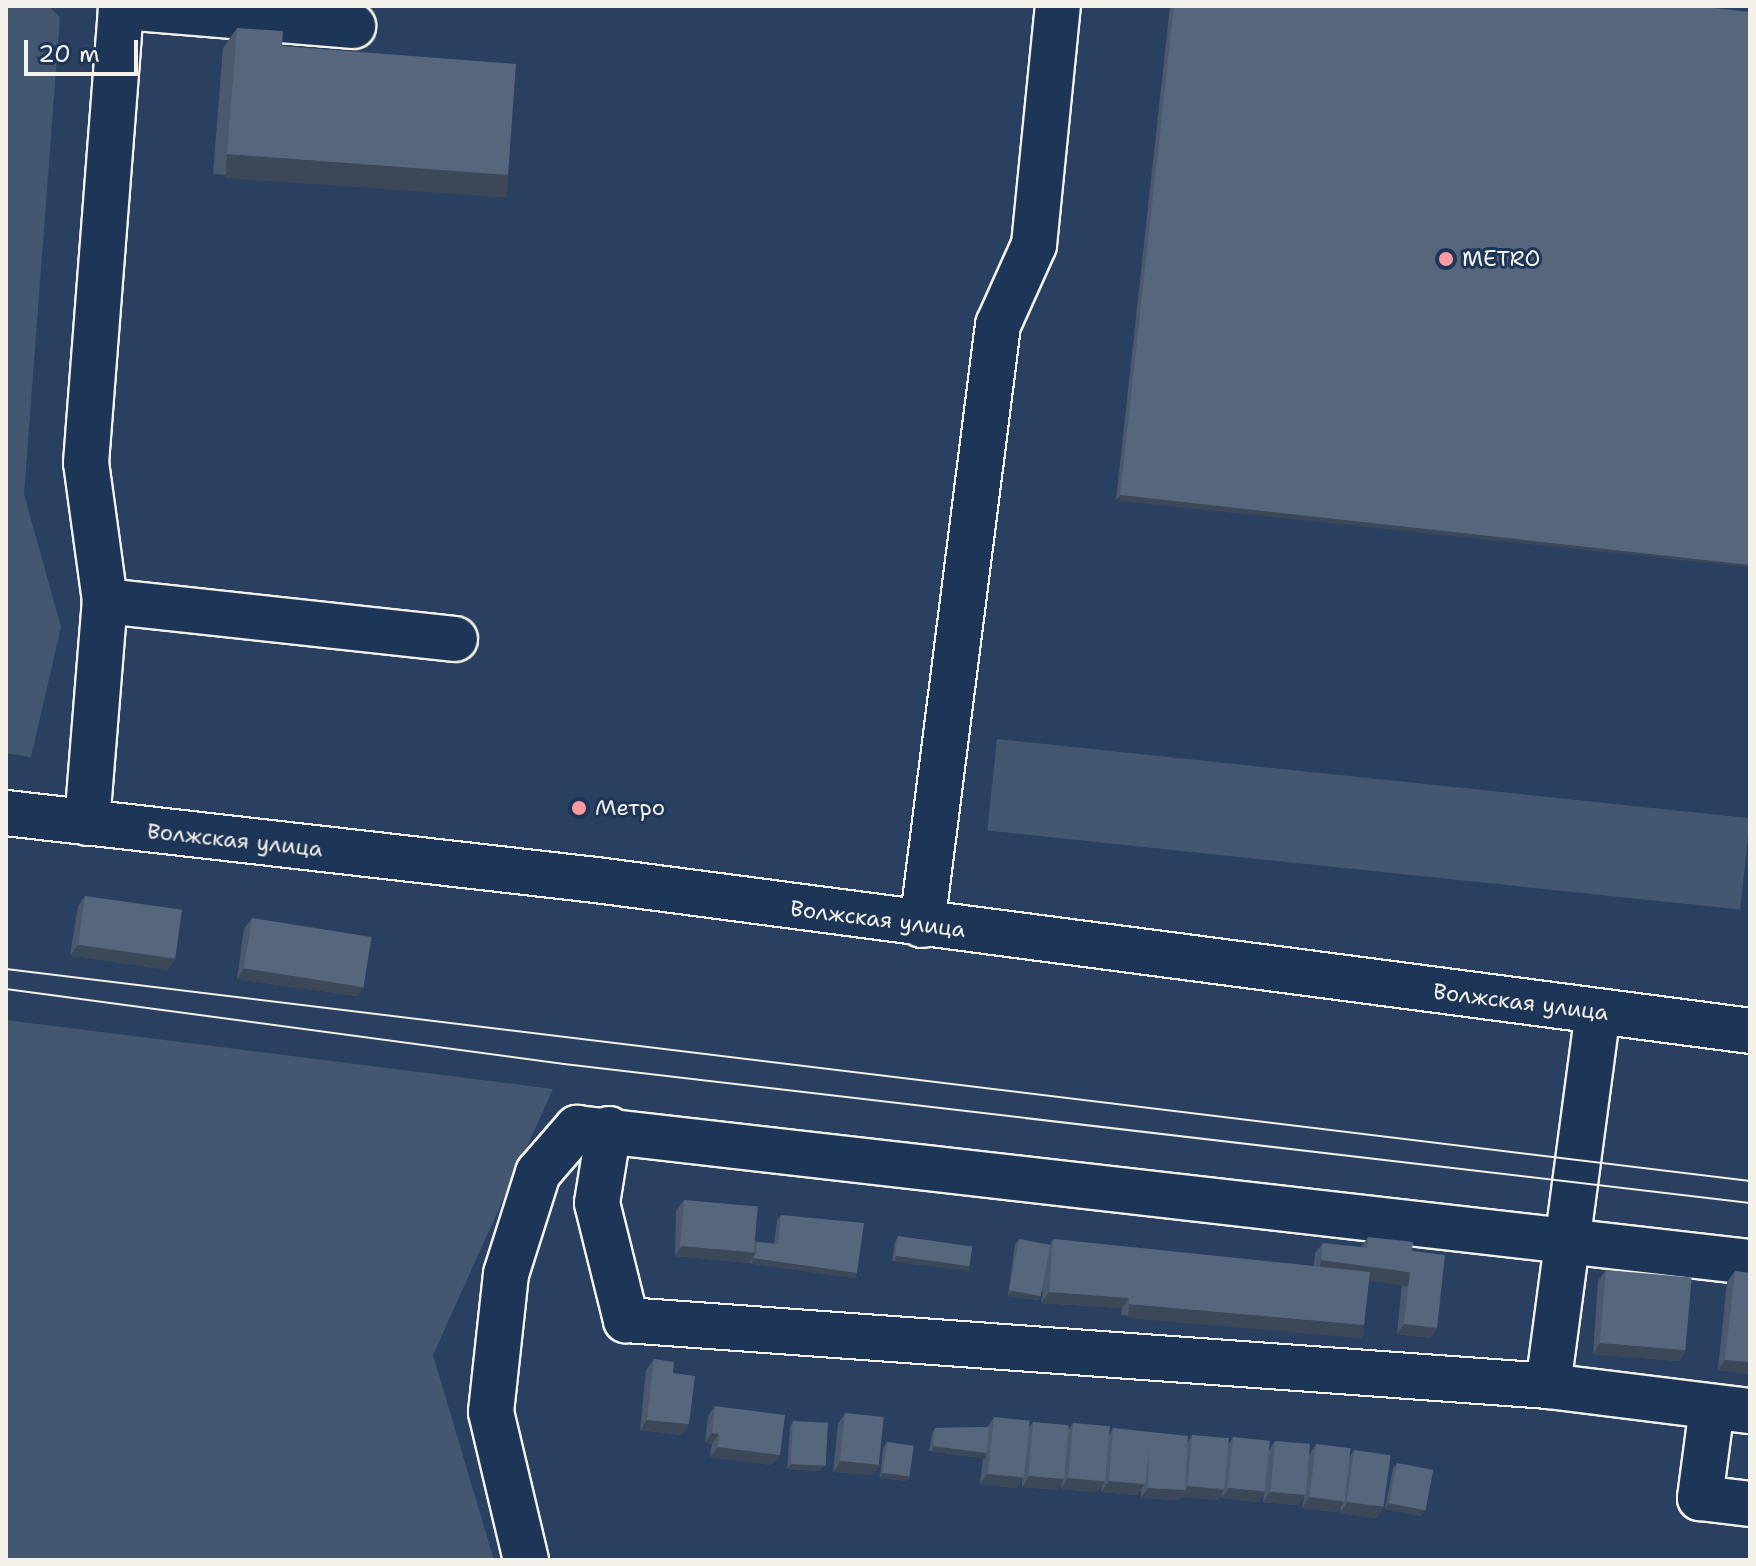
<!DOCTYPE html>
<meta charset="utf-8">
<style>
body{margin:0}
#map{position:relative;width:1756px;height:1566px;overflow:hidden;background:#2a4060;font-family:"Shantell Sans",sans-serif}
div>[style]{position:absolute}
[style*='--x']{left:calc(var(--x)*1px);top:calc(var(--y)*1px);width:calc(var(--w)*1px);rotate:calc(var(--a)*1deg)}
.green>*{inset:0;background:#445771;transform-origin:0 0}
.roads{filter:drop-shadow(2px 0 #f4f1e8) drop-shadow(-2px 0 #f4f1e8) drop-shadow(0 2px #f4f1e8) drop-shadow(0 -2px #f4f1e8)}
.minor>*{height:44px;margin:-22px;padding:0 22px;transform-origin:22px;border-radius:22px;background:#1d3557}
.major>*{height:44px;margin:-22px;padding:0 22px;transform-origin:22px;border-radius:22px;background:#1d3557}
.tram>*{height:2px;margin:-1px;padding:0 1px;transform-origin:1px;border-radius:1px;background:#f4f1e8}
.wall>*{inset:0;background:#4a596c}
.shaded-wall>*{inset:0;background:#3c4858;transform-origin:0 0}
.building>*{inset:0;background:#56677d;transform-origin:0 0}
.dots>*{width:22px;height:22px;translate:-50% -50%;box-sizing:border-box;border:4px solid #1d3557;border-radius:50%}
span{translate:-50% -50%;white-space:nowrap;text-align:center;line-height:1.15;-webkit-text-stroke:6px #1d3557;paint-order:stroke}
.poi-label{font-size:22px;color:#f4f1e8}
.left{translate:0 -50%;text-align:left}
.street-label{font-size:22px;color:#f4f1e8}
.frame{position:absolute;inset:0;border:8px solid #f4f1e8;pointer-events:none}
.scale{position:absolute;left:24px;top:40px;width:114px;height:36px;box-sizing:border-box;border:4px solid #f4f1e8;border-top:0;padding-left:10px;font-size:24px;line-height:28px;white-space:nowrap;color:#f4f1e8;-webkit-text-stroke:6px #1d3557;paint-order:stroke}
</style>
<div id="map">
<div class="green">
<i style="clip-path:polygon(6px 6px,48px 6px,60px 17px,24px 494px,61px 627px,31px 757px,6px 753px)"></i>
<i style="left:997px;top:739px;width:757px;height:92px;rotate:6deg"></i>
<i style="clip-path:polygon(6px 1020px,553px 1089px,433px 1355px,494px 1560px,6px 1560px)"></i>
</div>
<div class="roads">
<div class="minor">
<i style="--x:121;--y:7;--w:233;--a:4.7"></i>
<i style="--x:105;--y:601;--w:352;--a:6.2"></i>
<i style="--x:87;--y:823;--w:223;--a:-85.4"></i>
<i style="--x:105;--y:601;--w:139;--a:-97.8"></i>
<i style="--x:86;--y:463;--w:458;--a:-85.6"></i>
<i style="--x:922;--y:925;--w:605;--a:-82.78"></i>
<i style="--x:998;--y:325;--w:88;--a:-65.8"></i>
<i style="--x:1034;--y:245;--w:240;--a:-84.3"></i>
<i style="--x:609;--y:1129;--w:75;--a:99.2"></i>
<i style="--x:597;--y:1203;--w:121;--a:76.1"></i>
<i style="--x:626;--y:1320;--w:924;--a:4.09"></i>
<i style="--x:1548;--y:1386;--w:204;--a:7.1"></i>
<i style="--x:1548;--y:1386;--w:377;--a:-82.4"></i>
<i style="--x:1712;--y:1407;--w:92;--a:97.5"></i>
<i style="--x:1700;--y:1498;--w:50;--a:6.8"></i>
<i style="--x:526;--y:1560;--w:152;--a:-103.3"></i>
<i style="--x:491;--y:1412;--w:139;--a:-83.8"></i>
<i style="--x:506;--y:1274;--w:106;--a:-72.4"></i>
<i style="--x:538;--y:1173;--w:60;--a:-49.1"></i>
<i style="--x:577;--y:1128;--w:1181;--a:6.52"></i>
</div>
<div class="major">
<i style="--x:6;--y:813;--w:594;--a:6.48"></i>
<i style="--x:596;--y:880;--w:1164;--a:7.45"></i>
</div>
</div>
<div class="tram">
<i style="--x:6;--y:969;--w:1757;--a:6.93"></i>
<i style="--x:6;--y:989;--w:563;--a:7.66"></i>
<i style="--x:564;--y:1064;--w:1194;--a:6.68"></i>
</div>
<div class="wall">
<i style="clip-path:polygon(1170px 6px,1696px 6px,1116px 500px)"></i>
<i style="clip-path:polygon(237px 28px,282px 46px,508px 175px,494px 195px,213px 174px,223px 48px)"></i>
<i style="clip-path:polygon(85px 896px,175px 959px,167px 970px,70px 955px,78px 906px)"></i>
<i style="clip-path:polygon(252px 918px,364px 986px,357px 996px,237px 979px,244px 929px)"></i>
<i style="clip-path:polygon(684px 1200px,757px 1242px,774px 1244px,777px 1220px,781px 1215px,854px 1278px,749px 1263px,675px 1256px,676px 1211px)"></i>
<i style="clip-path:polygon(898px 1236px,969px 1265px,966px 1270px,892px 1261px,895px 1242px)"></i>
<i style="clip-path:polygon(1368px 1237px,1412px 1251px,1437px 1328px,1430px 1338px,1397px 1334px,1402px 1283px,1369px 1278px,1357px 1336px,1121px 1315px,1122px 1308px,1041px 1303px,1043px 1289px,1038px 1300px,1008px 1296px,1015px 1244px,1019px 1239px,1050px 1245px,1053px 1239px,1314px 1266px,1315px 1253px,1323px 1243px,1361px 1247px)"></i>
<i style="clip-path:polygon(1606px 1270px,1679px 1361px,1593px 1354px,1598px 1281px)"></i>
<i style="clip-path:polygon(1735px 1271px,1750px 1273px,1750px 1374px,1718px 1370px,1727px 1282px)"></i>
<i style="clip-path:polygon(654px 1359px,673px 1373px,689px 1424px,682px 1435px,640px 1430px,646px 1370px)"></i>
<i style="clip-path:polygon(715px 1406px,780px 1455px,772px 1465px,710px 1457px,712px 1444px,705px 1443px,708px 1416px)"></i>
<i style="clip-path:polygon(845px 1413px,880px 1465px,872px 1475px,833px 1472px,838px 1424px)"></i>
<i style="clip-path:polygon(994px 1417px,1029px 1427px,1033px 1422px,1068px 1430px,1073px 1423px,1109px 1435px,1113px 1428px,1188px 1442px,1192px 1435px,1228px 1445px,1233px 1437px,1269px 1450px,1275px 1441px,1309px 1455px,1316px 1444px,1350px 1457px,1354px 1450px,1377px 1518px,1340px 1513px,1341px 1506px,1337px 1512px,1302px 1508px,1304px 1497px,1297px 1505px,1263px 1502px,1264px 1493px,1258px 1502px,1221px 1498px,1222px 1494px,1217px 1500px,1181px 1496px,1178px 1500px,1141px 1498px,1141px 1490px,1137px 1495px,1101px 1492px,1102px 1486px,1097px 1492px,1061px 1489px,1061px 1484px,1057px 1490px,1022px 1487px,1022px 1480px,1016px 1488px,980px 1484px,983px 1458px,929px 1451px,932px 1433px,935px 1428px,987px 1427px)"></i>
<i style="clip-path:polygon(793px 1421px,821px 1471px,787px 1469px,790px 1427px)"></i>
<i style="clip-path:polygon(887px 1442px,908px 1481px,880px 1478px,883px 1448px)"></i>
<i style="clip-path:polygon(1397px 1463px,1425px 1510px,1421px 1516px,1385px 1509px,1393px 1468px)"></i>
</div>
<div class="shaded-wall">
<i style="left:227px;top:154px;width:282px;height:24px;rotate:4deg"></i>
<i style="left:1120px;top:495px;width:634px;height:6px;rotate:6deg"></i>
<i style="clip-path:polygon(78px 945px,175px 959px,167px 970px,70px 955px)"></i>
<i style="clip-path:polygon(244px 968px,364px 986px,357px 996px,237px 979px)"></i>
<i style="clip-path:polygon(682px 1246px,756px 1253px,749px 1263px,675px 1256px)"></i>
<i style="left:896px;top:1256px;width:74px;height:6px;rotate:7deg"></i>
<i style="left:753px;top:1258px;width:105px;height:6px;rotate:8deg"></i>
<i style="left:1321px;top:1260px;width:90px;height:14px;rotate:8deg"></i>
<i style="clip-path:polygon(1012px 1291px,1042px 1295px,1038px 1300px,1008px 1296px)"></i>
<i style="clip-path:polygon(1049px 1292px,1129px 1298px,1122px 1308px,1041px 1303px)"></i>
<i style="left:1129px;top:1304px;width:236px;height:14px;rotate:5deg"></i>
<i style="clip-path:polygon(1404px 1324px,1437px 1328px,1430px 1338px,1397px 1334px)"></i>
<i style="clip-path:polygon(1600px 1343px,1687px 1350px,1679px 1361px,1593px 1354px)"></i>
<i style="clip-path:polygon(1725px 1360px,1750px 1362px,1750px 1374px,1718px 1370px)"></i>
<i style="clip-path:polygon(647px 1420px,689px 1424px,682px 1435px,640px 1430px)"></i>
<i style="clip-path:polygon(712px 1433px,719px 1434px,712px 1444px,705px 1443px)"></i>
<i style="left:933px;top:1446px;width:54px;height:6px;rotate:7deg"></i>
<i style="clip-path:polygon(718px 1447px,780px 1455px,772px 1465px,710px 1457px)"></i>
<i style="clip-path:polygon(841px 1461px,880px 1465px,872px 1475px,833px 1472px)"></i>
<i style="clip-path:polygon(791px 1464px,825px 1465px,821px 1471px,787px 1469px)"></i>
<i style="clip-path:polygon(883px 1473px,911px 1476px,908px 1481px,880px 1478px)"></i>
<i style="clip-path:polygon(987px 1474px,1024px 1478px,1016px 1488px,980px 1484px)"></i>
<i style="clip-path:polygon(1029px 1476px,1064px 1479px,1057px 1490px,1022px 1487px)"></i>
<i style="clip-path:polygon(1068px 1478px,1105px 1482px,1097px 1492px,1061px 1489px)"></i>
<i style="clip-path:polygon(1109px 1481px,1145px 1484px,1137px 1495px,1101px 1492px)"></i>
<i style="clip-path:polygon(1188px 1486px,1224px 1490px,1217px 1500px,1181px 1497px)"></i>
<i style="clip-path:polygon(1148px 1488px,1185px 1490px,1178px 1500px,1141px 1498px)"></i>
<i style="clip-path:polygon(1229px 1488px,1265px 1491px,1258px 1502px,1221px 1498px)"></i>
<i style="clip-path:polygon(1270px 1492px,1305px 1495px,1297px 1505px,1263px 1502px)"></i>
<i style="clip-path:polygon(1309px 1497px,1344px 1502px,1337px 1512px,1302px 1508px)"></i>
<i style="clip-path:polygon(1347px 1502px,1384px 1507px,1377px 1518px,1340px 1513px)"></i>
<i style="clip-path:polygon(1389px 1503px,1425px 1510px,1421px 1516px,1385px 1509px)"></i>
</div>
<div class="building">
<i style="clip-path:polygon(1174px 6px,1696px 6px,1750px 12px,1750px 565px,1120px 495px)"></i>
<i style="clip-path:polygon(237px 28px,283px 31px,282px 46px,516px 64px,508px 175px,227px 154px)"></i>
<i style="left:85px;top:896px;width:98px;height:49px;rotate:8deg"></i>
<i style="left:252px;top:918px;width:121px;height:51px;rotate:9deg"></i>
<i style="left:684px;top:1200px;width:74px;height:46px;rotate:5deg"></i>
<i style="clip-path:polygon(781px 1215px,864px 1223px,857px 1273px,753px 1258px,756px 1253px,757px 1242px,778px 1244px)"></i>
<i style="left:898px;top:1236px;width:75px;height:20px;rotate:8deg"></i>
<i style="clip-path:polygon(1368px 1237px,1413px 1242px,1412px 1251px,1445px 1255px,1437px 1328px,1404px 1324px,1410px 1272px,1321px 1260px,1323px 1243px,1367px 1248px)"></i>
<i style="left:1019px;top:1239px;width:32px;height:52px;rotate:11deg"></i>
<i style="clip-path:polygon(1053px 1239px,1370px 1272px,1364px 1325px,1129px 1304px,1129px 1298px,1049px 1292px)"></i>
<i style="left:1606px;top:1270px;width:86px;height:73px;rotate:5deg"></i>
<i style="clip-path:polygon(1735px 1271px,1750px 1273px,1750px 1362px,1725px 1360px)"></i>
<i style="clip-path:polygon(654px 1359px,674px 1362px,673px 1373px,695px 1376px,689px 1424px,647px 1420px)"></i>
<i style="clip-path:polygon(715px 1406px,785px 1415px,780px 1455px,718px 1447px,719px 1434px,712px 1433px)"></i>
<i style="left:845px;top:1413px;width:39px;height:48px;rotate:6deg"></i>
<i style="left:994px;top:1417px;width:36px;height:57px;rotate:6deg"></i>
<i style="left:793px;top:1421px;width:35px;height:43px;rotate:3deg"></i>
<i style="left:1033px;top:1422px;width:36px;height:54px;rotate:5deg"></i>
<i style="left:1073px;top:1423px;width:37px;height:55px;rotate:5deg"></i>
<i style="clip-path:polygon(989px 1427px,987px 1453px,933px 1446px,935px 1428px)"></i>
<i style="clip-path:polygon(1113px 1428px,1188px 1436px,1185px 1490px,1148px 1488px,1149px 1451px,1145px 1484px,1109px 1481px)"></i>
<i style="left:1192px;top:1435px;width:37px;height:51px;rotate:5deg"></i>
<i style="left:1233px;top:1437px;width:37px;height:51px;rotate:6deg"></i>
<i style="left:1275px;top:1441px;width:35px;height:51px;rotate:5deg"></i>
<i style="left:887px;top:1442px;width:27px;height:31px;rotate:8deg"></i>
<i style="left:1316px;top:1444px;width:35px;height:53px;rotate:7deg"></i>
<i style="left:1354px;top:1450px;width:37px;height:52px;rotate:8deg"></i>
<i style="left:1397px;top:1463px;width:37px;height:41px;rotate:11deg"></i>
</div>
<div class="dots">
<i style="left:1446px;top:259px;background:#ff9aa2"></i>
<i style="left:579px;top:808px;background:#ff9aa2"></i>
</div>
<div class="poi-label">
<span class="left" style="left:1462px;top:259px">METRO</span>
<span class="left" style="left:595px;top:808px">Метро</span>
</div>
<div class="street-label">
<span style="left:235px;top:840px;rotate:6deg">Волжская улица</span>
<span style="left:878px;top:919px;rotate:7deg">Волжская улица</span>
<span style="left:1521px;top:1002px;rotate:7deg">Волжская улица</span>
</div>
<div class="frame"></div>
<div class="scale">20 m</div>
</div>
